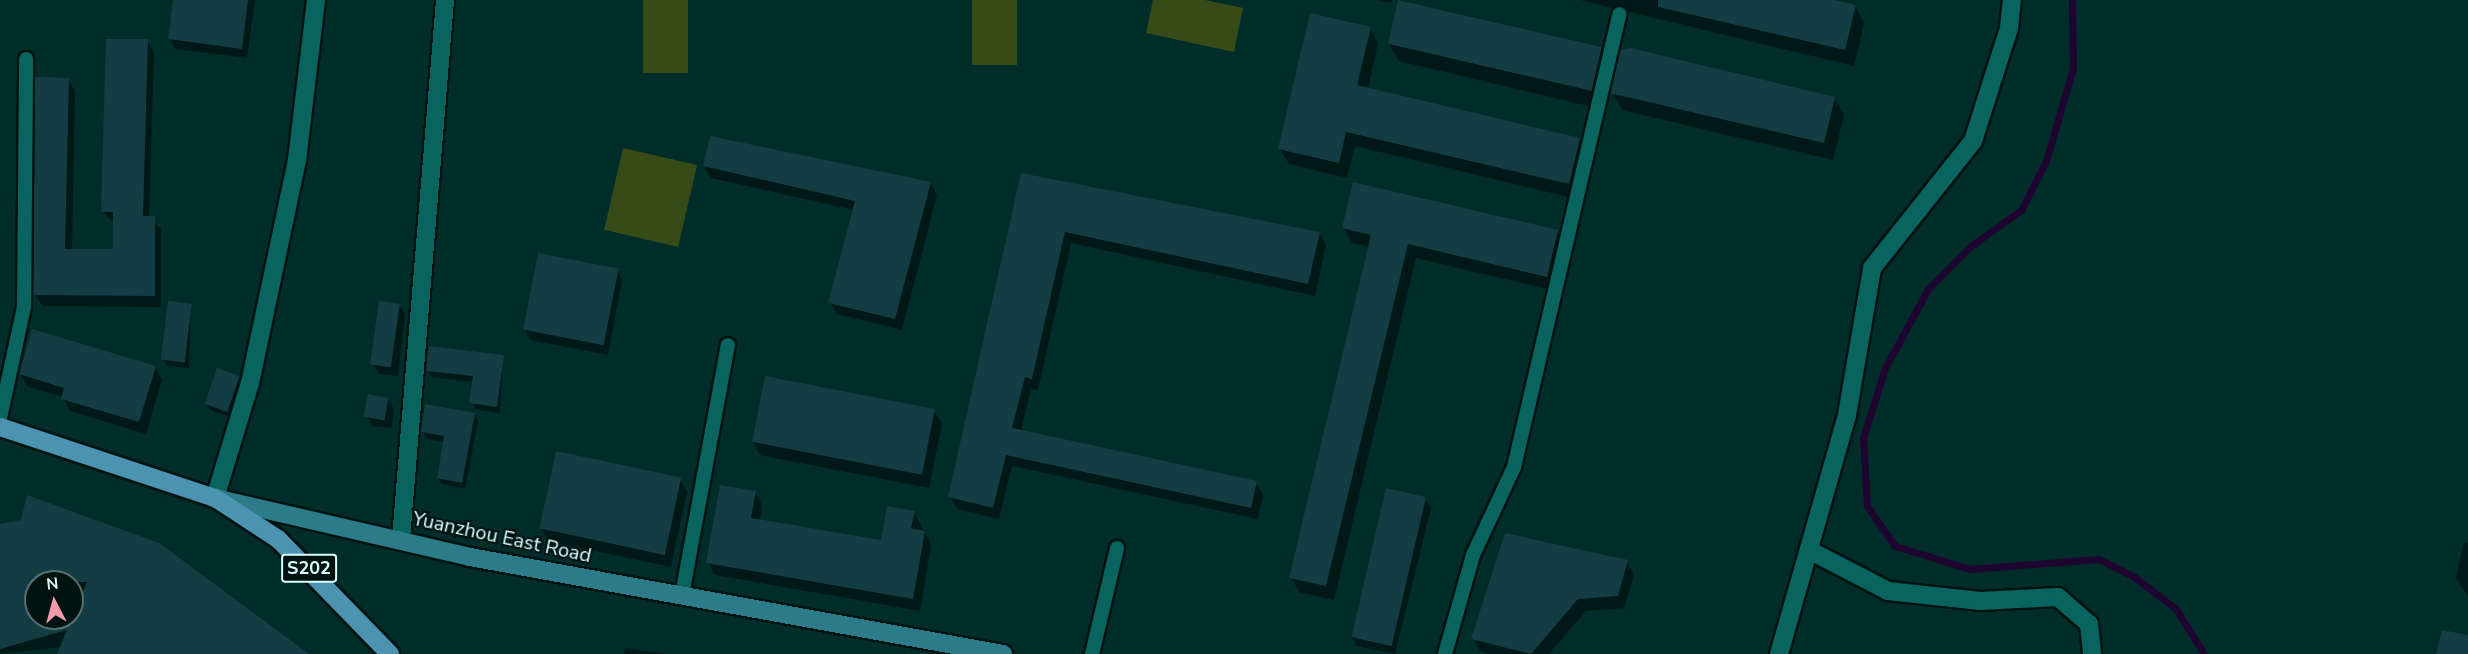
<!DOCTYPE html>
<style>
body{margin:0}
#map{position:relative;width:2468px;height:654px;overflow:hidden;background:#002d2a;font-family:"Nunito Sans",sans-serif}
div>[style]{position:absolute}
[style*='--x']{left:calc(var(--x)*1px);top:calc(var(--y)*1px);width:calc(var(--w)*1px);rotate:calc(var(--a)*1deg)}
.green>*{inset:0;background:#374b19;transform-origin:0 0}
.shadow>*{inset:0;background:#0007}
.stream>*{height:7px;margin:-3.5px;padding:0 3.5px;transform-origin:3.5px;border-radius:3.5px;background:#1e052f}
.building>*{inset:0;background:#143d43;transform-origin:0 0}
.roads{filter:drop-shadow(2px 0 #001311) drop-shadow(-2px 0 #001311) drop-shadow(0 2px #001311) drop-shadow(0 -2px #001311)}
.service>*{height:14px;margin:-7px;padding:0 7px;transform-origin:7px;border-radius:7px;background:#09645f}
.minor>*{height:18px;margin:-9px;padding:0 9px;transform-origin:9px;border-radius:9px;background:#09645f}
.secondary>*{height:18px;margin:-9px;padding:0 9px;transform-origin:9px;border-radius:9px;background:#2b7c88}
.primary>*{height:18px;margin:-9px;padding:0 9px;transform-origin:9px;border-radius:9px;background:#4c93b2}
span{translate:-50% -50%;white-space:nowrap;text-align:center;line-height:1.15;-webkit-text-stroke:4.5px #001311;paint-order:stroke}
.shield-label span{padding:2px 4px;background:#001311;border:2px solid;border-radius:4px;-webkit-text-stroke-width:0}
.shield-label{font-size:18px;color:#d9fefa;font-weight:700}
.street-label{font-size:20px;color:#d9fefa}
.north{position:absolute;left:24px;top:570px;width:60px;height:60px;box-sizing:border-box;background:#001311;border:2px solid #57716e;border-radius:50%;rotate:354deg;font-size:16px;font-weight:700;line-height:24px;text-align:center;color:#d9fefa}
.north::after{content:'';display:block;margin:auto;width:21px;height:27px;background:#f39aaa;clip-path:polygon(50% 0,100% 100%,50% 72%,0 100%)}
</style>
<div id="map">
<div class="green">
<i style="left:643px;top:0;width:45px;height:73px"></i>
<i style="left:972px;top:0;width:45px;height:65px"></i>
<i style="clip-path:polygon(1153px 0,1205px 0,1243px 8px,1234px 52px,1146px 33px)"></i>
<i style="left:623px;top:148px;width:76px;height:84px;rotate:13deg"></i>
</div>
<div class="shadow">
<i style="clip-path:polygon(175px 0,255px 0,247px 58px,175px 49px,170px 39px)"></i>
<i style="clip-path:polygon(1378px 0,1392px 0,1391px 3px)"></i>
<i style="clip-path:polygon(1399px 0,1601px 47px,1611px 64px,1601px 109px,1399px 61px,1389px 44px)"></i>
<i style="clip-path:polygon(1580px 0,1830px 0,1855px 6px,1864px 23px,1854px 66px)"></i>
<i style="clip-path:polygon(1370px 28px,1378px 43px,1368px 89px,1579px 139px,1588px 154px,1577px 199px,1355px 146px,1347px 178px,1289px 164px,1280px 149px)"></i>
<i style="clip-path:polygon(147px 41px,154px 53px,149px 217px,161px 229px,161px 307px,42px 306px,35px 294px,68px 79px,75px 91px,72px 251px,115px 251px,115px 224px,103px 212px)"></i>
<i style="clip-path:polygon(1612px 92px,1834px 98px,1844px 115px,1833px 160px,1622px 110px)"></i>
<i style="clip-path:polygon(704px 166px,930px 183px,937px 195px,902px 330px,837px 314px,830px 302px,854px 210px,711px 178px)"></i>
<i style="clip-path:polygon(1023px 175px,1319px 233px,1326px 245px,1315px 296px,1071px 243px,1038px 390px,1031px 389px,1021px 431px,1256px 483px,1263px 494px,1258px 519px,1012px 466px,999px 519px,957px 509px,950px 497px)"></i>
<i style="clip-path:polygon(1344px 228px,1557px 232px,1566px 246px,1555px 291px,1416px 258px,1334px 600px,1299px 592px,1291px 577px,1370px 247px,1352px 243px)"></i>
<i style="clip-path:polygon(617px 270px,622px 280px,608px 355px,530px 340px,525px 330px)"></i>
<i style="clip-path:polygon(191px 305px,189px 368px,167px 366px,164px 359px)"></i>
<i style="clip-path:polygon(400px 305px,405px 315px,398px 376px,379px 374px,373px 364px)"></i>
<i style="clip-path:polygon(503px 356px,500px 413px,474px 409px,473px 382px,431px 377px,428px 371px)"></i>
<i style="clip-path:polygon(155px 367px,162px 380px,146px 434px,70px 411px,63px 397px,28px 387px,20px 374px)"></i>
<i style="clip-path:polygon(239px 377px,243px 384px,233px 418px,210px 410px,206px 404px)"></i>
<i style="clip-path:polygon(388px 399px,394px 409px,392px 428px,373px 426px,367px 417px)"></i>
<i style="clip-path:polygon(934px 411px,942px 424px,929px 488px,760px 455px,753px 442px)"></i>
<i style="clip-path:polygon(474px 414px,478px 421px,465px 489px,442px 484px,438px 478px,445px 442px,426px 439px,423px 432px)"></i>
<i style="clip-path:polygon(680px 479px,687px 492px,671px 567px,548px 541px,541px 528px)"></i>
<i style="clip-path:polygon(755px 492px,762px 505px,760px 521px,882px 542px,914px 512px,931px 545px,920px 611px,715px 575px,708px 562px)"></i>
<i style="clip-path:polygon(1425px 499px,1431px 508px,1395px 654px,1357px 646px,1351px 636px)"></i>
<i style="clip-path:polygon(evenodd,0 526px,307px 654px,59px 654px,61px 647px,0 654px,0 526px,36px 582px,72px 582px,72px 618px,36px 618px,36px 582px)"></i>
<i style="clip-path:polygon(2464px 542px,2468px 543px,2468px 596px,2456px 578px)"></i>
<i style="clip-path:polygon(1627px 562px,1634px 575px,1624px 608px,1586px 611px,1549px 654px,1489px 654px,1480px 651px,1473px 638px)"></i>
<i style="clip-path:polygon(625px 648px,667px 654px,624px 654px)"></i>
</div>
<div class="stream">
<i style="--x:2072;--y:0;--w:68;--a:89.2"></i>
<i style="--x:2073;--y:68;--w:97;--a:106.2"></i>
<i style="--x:2046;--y:161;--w:55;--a:117"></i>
<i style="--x:2021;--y:210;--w:62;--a:144.2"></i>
<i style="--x:1971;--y:246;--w:61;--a:135"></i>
<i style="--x:1928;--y:289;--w:90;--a:118.6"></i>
<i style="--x:1885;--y:368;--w:73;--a:107.4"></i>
<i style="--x:1863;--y:438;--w:68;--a:86.6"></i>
<i style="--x:1867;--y:506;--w:49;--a:55"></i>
<i style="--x:1895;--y:546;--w:78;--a:17"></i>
<i style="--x:1970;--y:569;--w:129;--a:-4.4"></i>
<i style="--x:2099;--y:559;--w:42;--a:27.2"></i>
<i style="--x:2136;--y:578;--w:51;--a:37.8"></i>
<i style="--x:2176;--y:609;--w:53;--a:58.1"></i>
</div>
<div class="building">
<i style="clip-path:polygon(173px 0,248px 0,242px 49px,168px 39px)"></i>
<i style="left:1398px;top:0;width:209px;height:45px;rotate:13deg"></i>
<i style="clip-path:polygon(1658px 0,1834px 0,1856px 5px,1845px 50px,1658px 7px)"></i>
<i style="clip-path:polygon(1310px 13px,1371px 27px,1357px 85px,1580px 138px,1569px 184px,1346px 132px,1339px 163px,1278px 149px)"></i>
<i style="clip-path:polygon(106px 39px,148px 39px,143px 216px,155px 216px,155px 296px,33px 295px,35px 77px,69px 78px,65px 249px,113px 249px,113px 212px,101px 212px)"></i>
<i style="clip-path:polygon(1630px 48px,1835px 97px,1824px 143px,1610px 93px,1620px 50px)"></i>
<i style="clip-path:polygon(710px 136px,931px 182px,895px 319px,828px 303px,855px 201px,703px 166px)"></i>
<i style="clip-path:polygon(1021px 173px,1320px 232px,1308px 284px,1065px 232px,1032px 379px,1025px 377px,1012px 428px,1257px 481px,1251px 508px,1006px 455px,993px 508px,948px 497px)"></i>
<i style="clip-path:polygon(1353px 182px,1558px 230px,1547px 277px,1408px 244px,1326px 586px,1289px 578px,1371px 235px,1342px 228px)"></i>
<i style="left:538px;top:253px;width:82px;height:78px;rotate:11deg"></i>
<i style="left:168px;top:301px;width:24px;height:59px;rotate:7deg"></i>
<i style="left:379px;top:301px;width:21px;height:64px;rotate:8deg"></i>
<i style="clip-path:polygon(32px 329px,156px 366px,139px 422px,61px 399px,64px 388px,19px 374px)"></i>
<i style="clip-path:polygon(429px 346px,504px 355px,497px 407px,469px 403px,473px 376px,426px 371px)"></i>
<i style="left:217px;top:368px;width:24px;height:38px;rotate:19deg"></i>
<i style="left:765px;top:376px;width:173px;height:67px;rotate:11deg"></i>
<i style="left:368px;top:394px;width:21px;height:23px;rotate:11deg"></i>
<i style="clip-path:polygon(425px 404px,475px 413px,462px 483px,437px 478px,444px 436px,421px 432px)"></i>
<i style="left:556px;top:451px;width:128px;height:79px;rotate:12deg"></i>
<i style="clip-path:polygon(720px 485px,756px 491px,751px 518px,881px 540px,887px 506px,915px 511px,911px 528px,925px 531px,913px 599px,706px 563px)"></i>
<i style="left:1386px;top:488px;width:41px;height:153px;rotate:13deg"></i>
<i style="clip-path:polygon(evenodd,27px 495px,159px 543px,309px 654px,57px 654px,67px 630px,0 649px,0 524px,21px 520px,27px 495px,36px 582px,87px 582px,72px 618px,36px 618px,36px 582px)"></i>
<i style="clip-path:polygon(1505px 533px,1628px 560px,1618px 596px,1578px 599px,1531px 654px,1471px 639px)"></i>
<i style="clip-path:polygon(2442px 630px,2468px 635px,2468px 654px,2436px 654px)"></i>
</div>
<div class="roads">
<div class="service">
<i style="--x:0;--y:418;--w:114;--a:-77.8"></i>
<i style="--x:24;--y:307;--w:248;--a:-89.5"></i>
<i style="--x:682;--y:595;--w:254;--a:-79.6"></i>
<i style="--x:1092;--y:654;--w:109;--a:-76.7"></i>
<i style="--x:1445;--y:654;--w:103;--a:-74.2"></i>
<i style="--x:1473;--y:555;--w:97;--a:-65"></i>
<i style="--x:1514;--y:467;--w:465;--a:-76.9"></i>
</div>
<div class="minor">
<i style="--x:215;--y:498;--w:120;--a:-73.1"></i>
<i style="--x:250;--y:383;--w:228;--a:-78.1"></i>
<i style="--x:297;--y:160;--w:161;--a:-83.2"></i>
<i style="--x:401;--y:539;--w:541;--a:-85.33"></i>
<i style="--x:1809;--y:550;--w:89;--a:27.4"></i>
<i style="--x:1888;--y:591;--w:93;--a:6.2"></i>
<i style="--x:1980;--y:601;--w:78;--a:-2.9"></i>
<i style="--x:2058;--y:597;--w:41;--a:41.1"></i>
<i style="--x:2089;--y:624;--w:30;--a:84"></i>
<i style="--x:1779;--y:654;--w:248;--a:-74.1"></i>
<i style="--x:1847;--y:415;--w:149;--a:-80.3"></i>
<i style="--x:1872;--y:268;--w:162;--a:-51.5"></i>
<i style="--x:1973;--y:141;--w:119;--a:-72.3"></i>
<i style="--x:2009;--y:28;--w:28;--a:-84"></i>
</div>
<div class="secondary">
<i style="--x:215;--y:498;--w:262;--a:13"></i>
<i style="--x:470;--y:557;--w:542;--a:10.31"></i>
</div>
<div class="primary">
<i style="--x:0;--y:427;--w:226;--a:18.3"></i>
<i style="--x:215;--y:498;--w:75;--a:33.1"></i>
<i style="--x:278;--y:539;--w:161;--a:45.8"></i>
</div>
</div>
<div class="shield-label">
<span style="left:309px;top:568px">S202</span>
</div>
<div class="street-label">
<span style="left:502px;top:537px;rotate:12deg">Yuanzhou East Road</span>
</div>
<div class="north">N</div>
</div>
